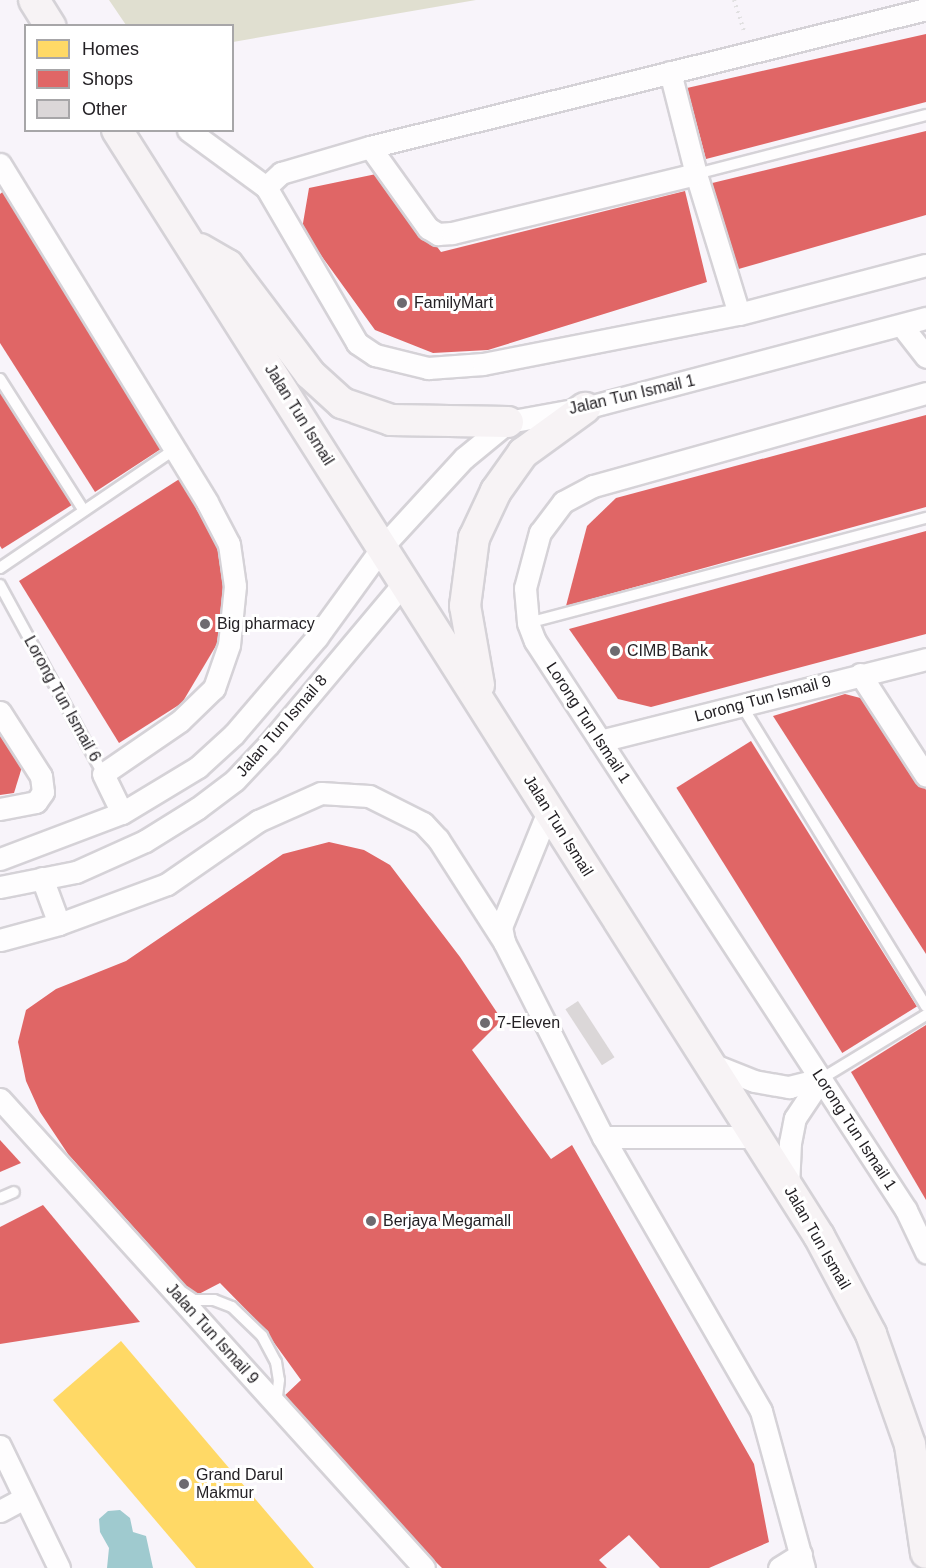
<!DOCTYPE html>
<style>
body{margin:0}
#map{position:relative;width:926px;height:1568px;overflow:hidden;background:#f8f4fa;font-family:Arial,sans-serif}
div>[style]{position:absolute}
[style*='--x']{left:calc(var(--x)*1px);top:calc(var(--y)*1px);width:calc(var(--w)*1px);rotate:calc(var(--a)*1deg)}
.green>*{inset:0;background:#e0dfd0}
.water>*{inset:0;background:#9fcacf}
.homes>*{inset:0;background:#ffd966}
.shops>*{inset:0;background:#e06666;transform-origin:0 0}
.building>*{inset:0;background:#dbd7d8;transform-origin:0 0}
.path>*{height:4px;margin-top:-2px;transform-origin:0;background:repeating-linear-gradient(90deg,#e1e0e1 0 1.5px,transparent 0 6px)}
.roads{filter:drop-shadow(2px 0 #d5d2d7) drop-shadow(-2px 0 #d5d2d7) drop-shadow(0 2px #d5d2d7) drop-shadow(0 -2px #d5d2d7)}
.service>*{height:10px;margin:-5px;padding:0 5px;transform-origin:5px;border-radius:5px;background:#fefdfe}
.minor>*{height:21px;margin:-10.5px;padding:0 10.5px;transform-origin:10.5px;border-radius:10.5px;background:#fefdfe}
.secondary>*{height:30px;margin:-15px;padding:0 15px;transform-origin:15px;border-radius:15px;background:#f7f3f5}
.dots>*{width:16px;height:16px;translate:-50% -50%;box-sizing:border-box;border:3px solid #fff;border-radius:50%}
span{translate:-50% -50%;white-space:nowrap;text-align:center;line-height:1.15;-webkit-text-stroke:6px #fff;paint-order:stroke}
.poi-label{font-size:16px;color:#242125}
.left{translate:0 -50%;text-align:left}
.street-label{font-size:16px;color:#242125}
.legend{position:absolute;left:24px;top:24px;width:210px;height:108px;box-sizing:border-box;background:#fff;border:2px solid #a7a6a8;margin:0;padding:8px 10px;list-style:none;font-size:18px;color:#242125}
.legend li{display:flex;align-items:center;gap:12px;height:30px}
.legend b{width:30px;border:2px solid #a7a6a8}
</style>
<div id="map">
<div class="green">
<i style="clip-path:polygon(109px 0,476px 0,233px 42px,232px 26px,126px 25px)"></i>
</div>
<div class="water">
<i style="clip-path:polygon(120px 1510px,130px 1518px,133px 1532px,146px 1536px,153px 1568px,107px 1568px,109px 1548px,100px 1532px,99px 1519px,108px 1511px)"></i>
</div>
<div class="homes">
<i style="clip-path:polygon(121px 1341px,314px 1568px,196px 1568px,53px 1400px)"></i>
</div>
<div class="shops">
<i style="clip-path:polygon(926px 34px,926px 102px,706px 159px,687px 88px)"></i>
<i style="clip-path:polygon(926px 131px,926px 215px,728px 272px,704px 185px)"></i>
<i style="clip-path:polygon(381px 173px,441px 252px,685px 191px,707px 282px,488px 350px,433px 353px,375px 330px,302px 229px,309px 188px)"></i>
<i style="clip-path:polygon(5px 190px,167px 445px,95px 492px,0 343px,0 194px)"></i>
<i style="clip-path:polygon(0 386px,75px 503px,2px 549px,0 546px)"></i>
<i style="clip-path:polygon(926px 415px,926px 507px,566px 606px,587px 526px,616px 498px)"></i>
<i style="clip-path:polygon(181px 478px,218px 537px,225px 589px,217px 644px,182px 703px,119px 743px,19px 581px)"></i>
<i style="clip-path:polygon(926px 531px,926px 634px,651px 707px,618px 699px,569px 629px)"></i>
<i style="clip-path:polygon(845px 694px,868px 700px,926px 790px,926px 954px,773px 716px)"></i>
<i style="clip-path:polygon(0 732px,22px 767px,14px 793px,0 795px)"></i>
<i style="left:751px;top:741px;width:313px;height:88px;rotate:58deg"></i>
<i style="clip-path:polygon(329px 842px,364px 850px,390px 865px,460px 957px,502px 1020px,472px 1050px,551px 1159px,572px 1145px,754px 1464px,769px 1542px,709px 1568px,660px 1568px,629px 1535px,599px 1560px,607px 1568px,442px 1568px,305px 1432px,281px 1399px,301px 1380px,262px 1326px,220px 1283px,195px 1296px,68px 1154px,40px 1112px,26px 1081px,18px 1042px,26px 1010px,56px 989px,126px 961px,283px 854px)"></i>
<i style="clip-path:polygon(926px 1025px,926px 1200px,851px 1072px)"></i>
<i style="clip-path:polygon(0 1140px,21px 1163px,0 1172px)"></i>
<i style="clip-path:polygon(43px 1205px,140px 1322px,0 1344px,0 1227px)"></i>
</div>
<div class="building">
<i style="left:578px;top:1001px;width:67px;height:15px;rotate:57deg"></i>
</div>
<div class="path">
<i style="--x:734;--y:0;--w:32;--a:72"></i>
</div>
<div class="roads">
<div class="service">
<i style="--x:696;--y:174;--w:237;--a:-14.4"></i>
<i style="--x:0;--y:379;--w:156;--a:57.5"></i>
<i style="--x:0;--y:568;--w:212;--a:-34.2"></i>
<i style="--x:0;--y:585;--w:215;--a:61.4"></i>
<i style="--x:528;--y:623;--w:412;--a:-14.8"></i>
<i style="--x:742;--y:706;--w:352;--a:58.5"></i>
<i style="--x:821;--y:1079;--w:123;--a:-31.4"></i>
<i style="--x:0;--y:1198;--w:15;--a:-23"></i>
<i style="--x:184;--y:1293;--w:12;--a:35"></i>
<i style="--x:194;--y:1300;--w:20;--a:0"></i>
<i style="--x:214;--y:1300;--w:19;--a:21"></i>
<i style="--x:232;--y:1307;--w:42;--a:44"></i>
<i style="--x:262;--y:1336;--w:30;--a:62"></i>
<i style="--x:276;--y:1362;--w:18;--a:81"></i>
<i style="--x:279;--y:1380;--w:23;--a:97"></i>
</div>
<div class="minor">
<i style="--x:670;--y:72;--w:105;--a:75.7"></i>
<i style="--x:696;--y:174;--w:146;--a:72.9"></i>
<i style="--x:188;--y:130;--w:97;--a:36.2"></i>
<i style="--x:266;--y:187;--w:181;--a:59.7"></i>
<i style="--x:357;--y:343;--w:22;--a:34"></i>
<i style="--x:375;--y:355;--w:55;--a:13.8"></i>
<i style="--x:428;--y:368;--w:55;--a:-4.2"></i>
<i style="--x:483;--y:364;--w:261;--a:-11.1"></i>
<i style="--x:739;--y:314;--w:193;--a:-14.7"></i>
<i style="--x:370;--y:147;--w:100;--a:54.4"></i>
<i style="--x:428;--y:228;--w:12;--a:31"></i>
<i style="--x:438;--y:234;--w:14;--a:-4"></i>
<i style="--x:452;--y:233;--w:251;--a:-13.6"></i>
<i style="--x:0;--y:164;--w:396;--a:58.5"></i>
<i style="--x:207;--y:502;--w:47;--a:62.4"></i>
<i style="--x:229;--y:544;--w:42;--a:81.9"></i>
<i style="--x:235;--y:586;--w:59;--a:95.8"></i>
<i style="--x:229;--y:645;--w:46;--a:109.2"></i>
<i style="--x:214;--y:688;--w:47;--a:135.9"></i>
<i style="--x:180;--y:721;--w:93;--a:145.5"></i>
<i style="--x:103;--y:774;--w:43;--a:64"></i>
<i style="--x:266;--y:187;--w:21;--a:-43"></i>
<i style="--x:281;--y:173;--w:93;--a:-16.3"></i>
<i style="--x:370;--y:147;--w:573;--a:-13.94"></i>
<i style="--x:902;--y:326;--w:39;--a:52"></i>
<i style="--x:926;--y:393;--w:346;--a:164.4"></i>
<i style="--x:593;--y:486;--w:34;--a:152"></i>
<i style="--x:563;--y:502;--w:38;--a:127"></i>
<i style="--x:540;--y:532;--w:58;--a:105"></i>
<i style="--x:525;--y:588;--w:35;--a:85"></i>
<i style="--x:528;--y:623;--w:19;--a:69"></i>
<i style="--x:535;--y:641;--w:679;--a:56.89"></i>
<i style="--x:906;--y:1210;--w:47;--a:64.5"></i>
<i style="--x:860;--y:674;--w:121;--a:57.1"></i>
<i style="--x:0;--y:712;--w:76;--a:57.4"></i>
<i style="--x:41;--y:776;--w:16;--a:83"></i>
<i style="--x:43;--y:792;--w:12;--a:125"></i>
<i style="--x:36;--y:802;--w:37;--a:169"></i>
<i style="--x:600;--y:741;--w:336;--a:-14.1"></i>
<i style="--x:0;--y:859;--w:130;--a:-20.7"></i>
<i style="--x:122;--y:813;--w:89;--a:-31.2"></i>
<i style="--x:198;--y:767;--w:49;--a:-42.5"></i>
<i style="--x:234;--y:734;--w:128;--a:-49.4"></i>
<i style="--x:317;--y:637;--w:112;--a:-54"></i>
<i style="--x:383;--y:546;--w:120;--a:-47.4"></i>
<i style="--x:464;--y:458;--w:57;--a:-39.3"></i>
<i style="--x:508;--y:422;--w:78;--a:-10.3"></i>
<i style="--x:585;--y:408;--w:353;--a:-14.8"></i>
<i style="--x:42;--y:878;--w:49;--a:69.7"></i>
<i style="--x:0;--y:887;--w:77;--a:-11.2"></i>
<i style="--x:76;--y:872;--w:76;--a:-24.2"></i>
<i style="--x:145;--y:841;--w:62;--a:-31.9"></i>
<i style="--x:198;--y:808;--w:46;--a:-37.1"></i>
<i style="--x:235;--y:780;--w:48;--a:-46.7"></i>
<i style="--x:268;--y:745;--w:213;--a:-50"></i>
<i style="--x:0;--y:940;--w:61;--a:-15.2"></i>
<i style="--x:59;--y:924;--w:115;--a:-20.3"></i>
<i style="--x:167;--y:884;--w:111;--a:-34.7"></i>
<i style="--x:258;--y:821;--w:69;--a:-24"></i>
<i style="--x:321;--y:793;--w:48;--a:3.6"></i>
<i style="--x:369;--y:796;--w:60;--a:26.6"></i>
<i style="--x:423;--y:823;--w:22;--a:47"></i>
<i style="--x:438;--y:839;--w:122;--a:57.3"></i>
<i style="--x:504;--y:942;--w:219;--a:63.1"></i>
<i style="--x:603;--y:1137;--w:316;--a:60"></i>
<i style="--x:761;--y:1411;--w:163;--a:74.7"></i>
<i style="--x:504;--y:942;--w:15;--a:-101"></i>
<i style="--x:501;--y:927;--w:125;--a:-67.9"></i>
<i style="--x:709;--y:1063;--w:48;--a:21.8"></i>
<i style="--x:754;--y:1081;--w:36;--a:10"></i>
<i style="--x:789;--y:1087;--w:33;--a:-14"></i>
<i style="--x:0;--y:1099;--w:632;--a:47.88"></i>
<i style="--x:603;--y:1137;--w:153;--a:0"></i>
<i style="--x:788;--y:1188;--w:45;--a:-87.5"></i>
<i style="--x:790;--y:1143;--w:25;--a:-79"></i>
<i style="--x:795;--y:1118;--w:47;--a:-56.3"></i>
<i style="--x:0;--y:1446;--w:136;--a:64.2"></i>
<i style="--x:0;--y:1511;--w:27;--a:-28"></i>
<i style="--x:779;--y:1568;--w:26;--a:-32"></i>
</div>
<div class="secondary">
<i style="--x:34;--y:0;--w:31;--a:58"></i>
<i style="--x:117;--y:130;--w:1310;--a:57.6"></i>
<i style="--x:819;--y:1236;--w:111;--a:62"></i>
<i style="--x:871;--y:1334;--w:118;--a:70.6"></i>
<i style="--x:910;--y:1445;--w:109;--a:81.6"></i>
<i style="--x:200;--y:249;--w:32;--a:30"></i>
<i style="--x:228;--y:265;--w:136;--a:53"></i>
<i style="--x:310;--y:374;--w:43;--a:42.2"></i>
<i style="--x:342;--y:403;--w:52;--a:19.1"></i>
<i style="--x:391;--y:420;--w:117;--a:1"></i>
<i style="--x:479;--y:685;--w:80;--a:-100"></i>
<i style="--x:465;--y:606;--w:69;--a:-82.5"></i>
<i style="--x:474;--y:538;--w:52;--a:-64.9"></i>
<i style="--x:496;--y:491;--w:47;--a:-54.6"></i>
<i style="--x:523;--y:453;--w:77;--a:-36"></i>
</div>
</div>
<div class="dots">
<i style="left:402px;top:303px;background:#6e6b70"></i>
<i style="left:205px;top:624px;background:#6e6b70"></i>
<i style="left:615px;top:651px;background:#6e6b70"></i>
<i style="left:485px;top:1023px;background:#6e6b70"></i>
<i style="left:371px;top:1221px;background:#6e6b70"></i>
<i style="left:184px;top:1484px;background:#6e6b70"></i>
</div>
<div class="poi-label">
<span class="left" style="left:414px;top:303px">FamilyMart</span>
<span class="left" style="left:217px;top:624px">Big pharmacy</span>
<span class="left" style="left:627px;top:651px">CIMB Bank</span>
<span class="left" style="left:497px;top:1023px">7-Eleven</span>
<span class="left" style="left:383px;top:1221px">Berjaya Megamall</span>
<span class="left" style="left:196px;top:1484px">Grand Darul<br>Makmur</span>
</div>
<div class="street-label">
<span style="left:632px;top:395px;rotate:-13deg">Jalan Tun Ismail 1</span>
<span style="left:299px;top:415px;rotate:58deg">Jalan Tun Ismail</span>
<span style="left:62px;top:699px;rotate:61deg">Lorong Tun Ismail 6</span>
<span style="left:763px;top:699px;rotate:-15deg">Lorong Tun Ismail 9</span>
<span style="left:588px;top:723px;rotate:57deg">Lorong Tun Ismail 1</span>
<span style="left:282px;top:726px;rotate:-49deg">Jalan Tun Ismail 8</span>
<span style="left:558px;top:826px;rotate:58deg">Jalan Tun Ismail</span>
<span style="left:854px;top:1130px;rotate:57deg">Lorong Tun Ismail 1</span>
<span style="left:817px;top:1238px;rotate:60deg">Jalan Tun Ismail</span>
<span style="left:212px;top:1334px;rotate:48deg">Jalan Tun Ismail 9</span>
</div>
<ul class="legend">
<li><b style="height:16px;background:#ffd966"></b>Homes</li>
<li><b style="height:16px;background:#e06666"></b>Shops</li>
<li><b style="height:16px;background:#dbd7d8"></b>Other</li>
</ul>
</div>
